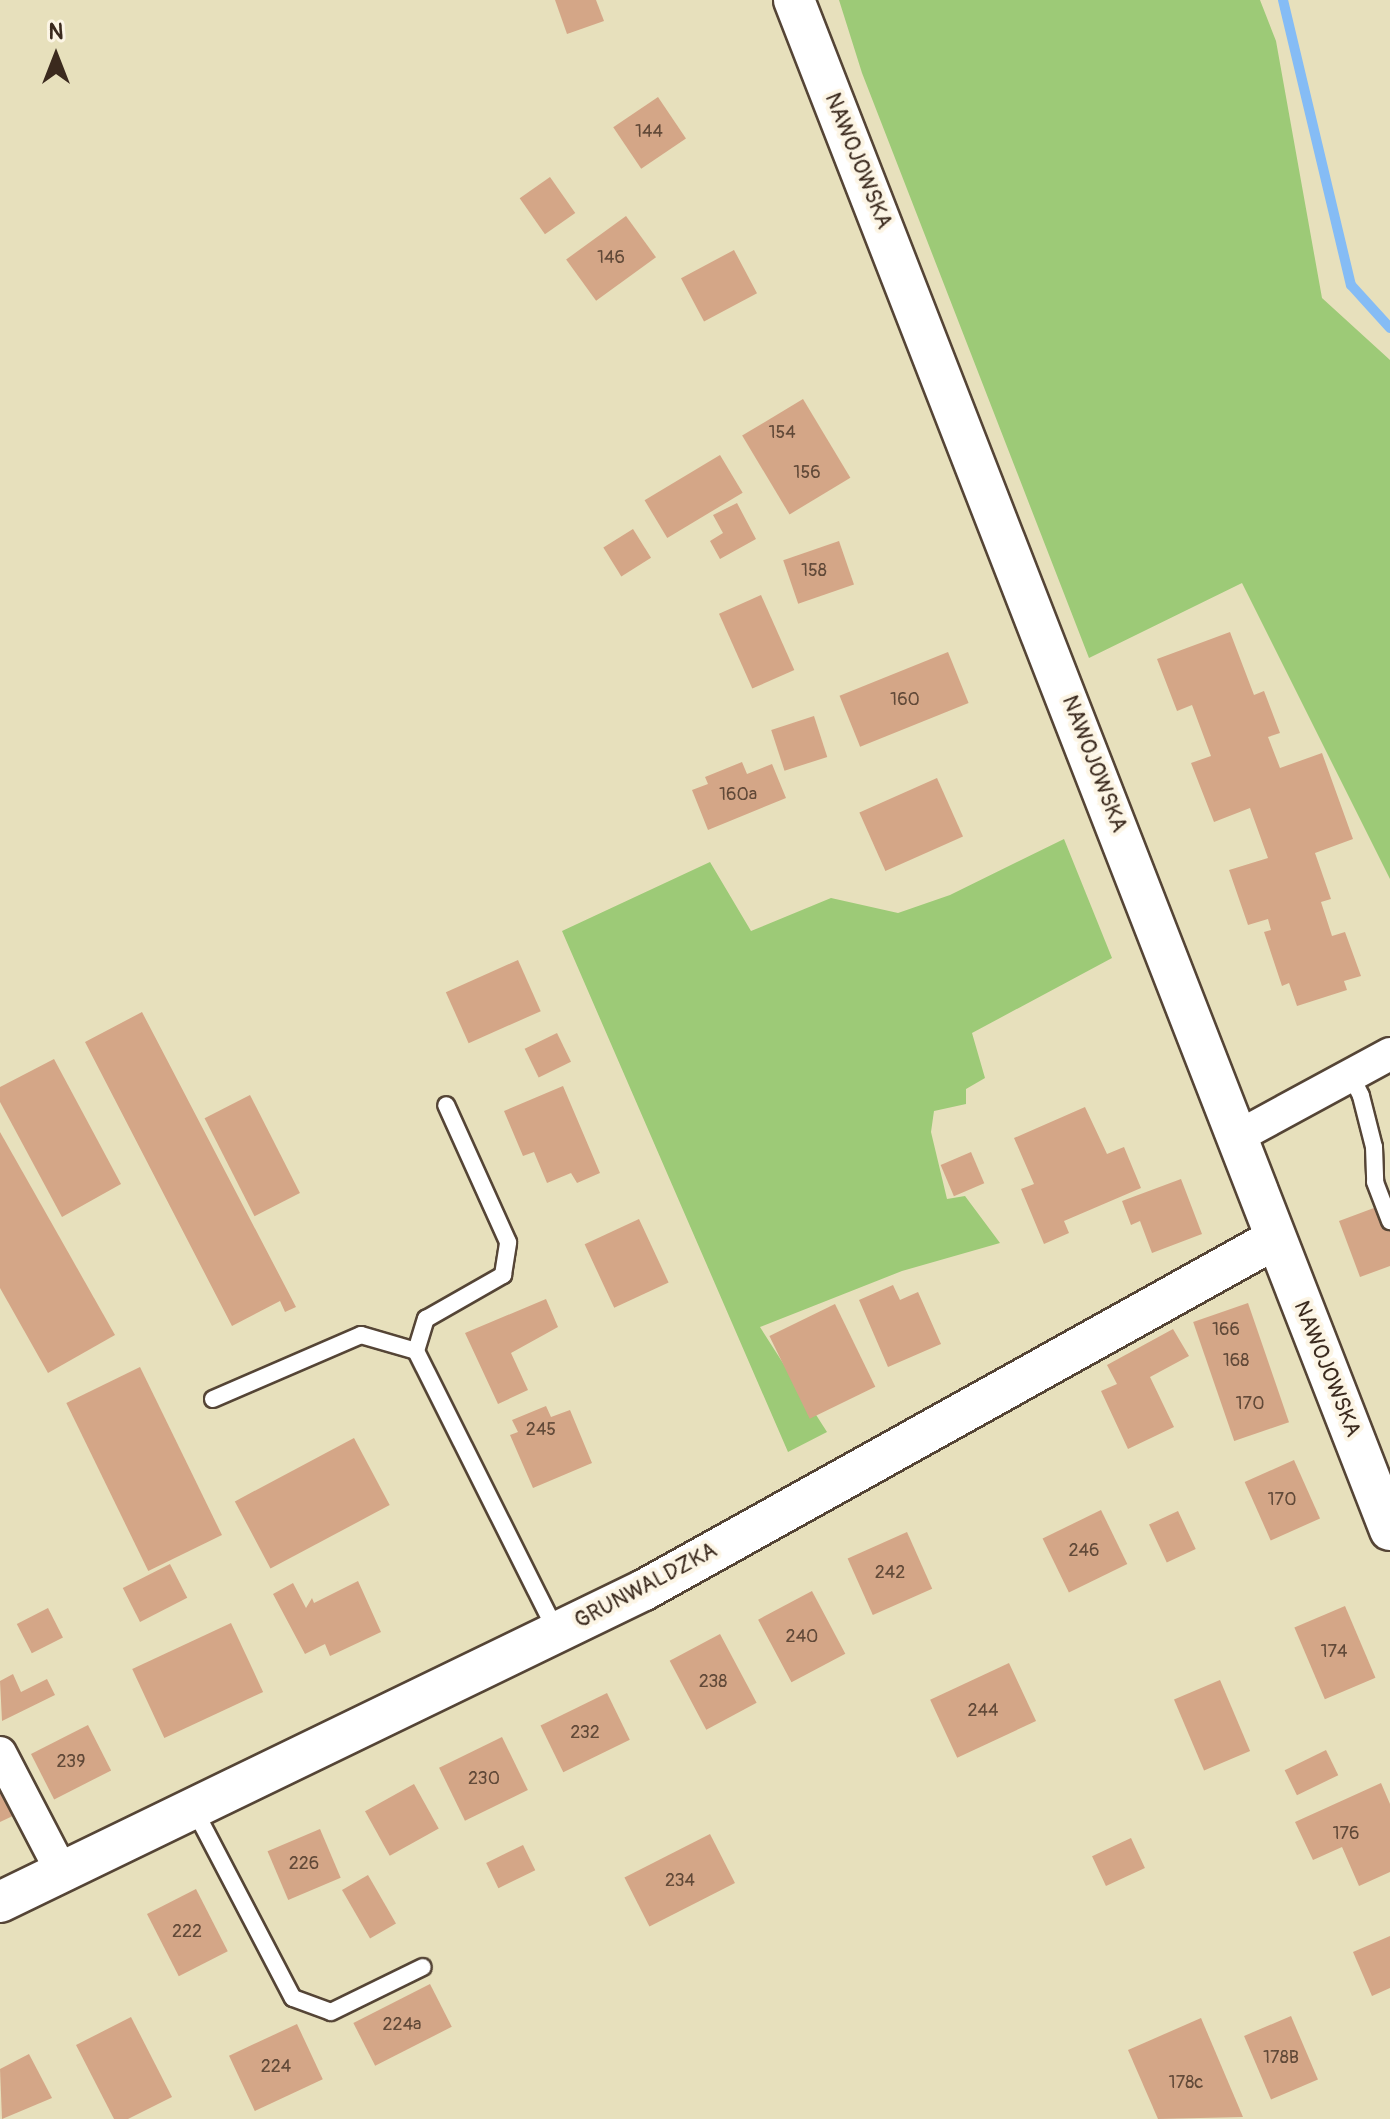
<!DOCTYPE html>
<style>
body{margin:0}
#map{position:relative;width:1390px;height:2119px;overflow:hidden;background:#e7e0bc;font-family:Pangolin,sans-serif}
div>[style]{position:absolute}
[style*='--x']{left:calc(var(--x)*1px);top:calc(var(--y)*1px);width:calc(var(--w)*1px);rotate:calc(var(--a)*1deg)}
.green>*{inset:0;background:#9dca77}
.stream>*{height:10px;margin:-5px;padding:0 5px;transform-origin:5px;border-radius:5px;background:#85bcf5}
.building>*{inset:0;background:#d4a687;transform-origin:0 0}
.roads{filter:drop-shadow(2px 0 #554536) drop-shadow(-2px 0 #554536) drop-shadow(0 2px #554536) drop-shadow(0 -2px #554536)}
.service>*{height:16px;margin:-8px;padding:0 8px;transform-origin:8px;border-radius:8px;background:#fff}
.minor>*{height:32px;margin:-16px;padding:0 16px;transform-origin:16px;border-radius:16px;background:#fff}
.tertiary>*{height:40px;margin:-20px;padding:0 20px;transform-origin:20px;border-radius:20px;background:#fff}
span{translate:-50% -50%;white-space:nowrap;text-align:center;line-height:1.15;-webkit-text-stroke:8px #fcf5e5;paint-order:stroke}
.number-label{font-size:18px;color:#614938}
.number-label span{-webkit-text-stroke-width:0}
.street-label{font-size:22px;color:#3b2a1e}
.north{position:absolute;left:16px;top:16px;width:80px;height:80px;-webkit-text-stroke:6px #fcf5e5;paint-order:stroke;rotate:0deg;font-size:22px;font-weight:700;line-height:32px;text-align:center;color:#3b2a1e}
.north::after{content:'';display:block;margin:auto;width:28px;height:36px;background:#3b2a1e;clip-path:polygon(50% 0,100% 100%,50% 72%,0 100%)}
</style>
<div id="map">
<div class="green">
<i style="clip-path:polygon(839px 0,1260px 0,1276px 41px,1322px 298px,1390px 360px,1390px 879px,1242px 583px,1089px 658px,862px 73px)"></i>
<i style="clip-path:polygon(1064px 839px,1112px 958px,972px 1033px,985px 1078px,966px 1089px,966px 1104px,934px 1111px,931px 1132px,947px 1199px,965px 1196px,1000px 1243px,902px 1271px,760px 1327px,827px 1432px,788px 1452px,562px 931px,710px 862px,751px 931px,831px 898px,898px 913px,950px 895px)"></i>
</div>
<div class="stream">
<i style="--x:1283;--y:0;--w:293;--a:76.6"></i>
<i style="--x:1351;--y:285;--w:58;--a:47.8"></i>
</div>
<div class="building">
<i style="clip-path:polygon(555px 0,596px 0,604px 21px,567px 34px)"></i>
<i style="left:658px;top:97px;width:50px;height:54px;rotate:56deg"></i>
<i style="left:550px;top:177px;width:44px;height:37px;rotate:55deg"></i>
<i style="left:626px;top:216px;width:51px;height:74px;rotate:54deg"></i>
<i style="left:734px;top:250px;width:49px;height:60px;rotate:62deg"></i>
<i style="left:803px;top:399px;width:92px;height:71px;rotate:59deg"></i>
<i style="left:720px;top:455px;width:44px;height:88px;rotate:59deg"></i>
<i style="clip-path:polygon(737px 503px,756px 539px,720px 559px,710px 541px,723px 533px,713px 515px)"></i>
<i style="left:633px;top:529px;width:34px;height:35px;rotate:58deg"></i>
<i style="left:839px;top:541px;width:46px;height:59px;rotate:71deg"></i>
<i style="left:761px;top:595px;width:82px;height:46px;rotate:66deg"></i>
<i style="clip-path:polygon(1230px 632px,1254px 695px,1264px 691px,1280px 733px,1268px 737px,1280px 768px,1322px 753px,1353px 839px,1315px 853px,1331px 899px,1321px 902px,1332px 936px,1345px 932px,1361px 976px,1344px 981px,1347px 990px,1297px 1006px,1289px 983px,1282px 986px,1264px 932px,1271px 930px,1268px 919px,1248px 925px,1229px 870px,1268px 858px,1250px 808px,1214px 822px,1191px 763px,1211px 756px,1192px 705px,1177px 711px,1157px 659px)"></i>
<i style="left:948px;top:652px;width:55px;height:117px;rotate:68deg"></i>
<i style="left:814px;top:716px;width:43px;height:45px;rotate:72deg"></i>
<i style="clip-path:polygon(742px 762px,747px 774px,772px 764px,786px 798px,708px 830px,692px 790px,708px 784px,705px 777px)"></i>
<i style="left:937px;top:778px;width:64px;height:85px;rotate:66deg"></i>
<i style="left:518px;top:960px;width:56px;height:79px;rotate:66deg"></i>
<i style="clip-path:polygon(142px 1012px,296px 1307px,285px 1312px,280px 1301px,232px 1326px,85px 1042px)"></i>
<i style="left:557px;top:1033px;width:32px;height:36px;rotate:64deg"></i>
<i style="clip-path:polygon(54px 1059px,121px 1184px,62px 1217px,0 1102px,0 1087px)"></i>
<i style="clip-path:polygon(563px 1086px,600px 1173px,577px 1183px,571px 1173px,547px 1183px,534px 1152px,523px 1156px,504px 1111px)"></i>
<i style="left:250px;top:1095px;width:110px;height:51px;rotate:63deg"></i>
<i style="clip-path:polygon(1085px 1107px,1107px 1154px,1124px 1147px,1141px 1188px,1064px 1221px,1069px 1233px,1044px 1244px,1021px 1189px,1034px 1184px,1014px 1138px)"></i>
<i style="clip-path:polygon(0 1132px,115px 1335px,48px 1373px,0 1288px)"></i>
<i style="left:971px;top:1152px;width:34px;height:33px;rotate:67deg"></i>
<i style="clip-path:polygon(1181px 1179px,1202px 1234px,1152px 1253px,1140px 1221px,1131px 1225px,1122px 1201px)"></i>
<i style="clip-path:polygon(1390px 1202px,1390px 1266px,1360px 1277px,1339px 1221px)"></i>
<i style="left:639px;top:1219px;width:70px;height:60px;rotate:65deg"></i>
<i style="clip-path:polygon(893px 1285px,900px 1300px,918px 1292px,941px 1344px,888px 1367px,859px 1300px)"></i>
<i style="clip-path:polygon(546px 1299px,558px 1327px,511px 1353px,528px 1390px,498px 1404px,465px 1333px)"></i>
<i style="left:1248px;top:1303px;width:126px;height:58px;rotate:71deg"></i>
<i style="left:835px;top:1304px;width:92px;height:73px;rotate:64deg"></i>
<i style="clip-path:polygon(1173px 1329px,1189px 1356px,1150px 1377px,1174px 1427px,1128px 1449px,1101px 1391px,1117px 1384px,1107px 1365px)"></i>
<i style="left:140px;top:1367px;width:187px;height:82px;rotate:64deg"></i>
<i style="clip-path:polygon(546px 1406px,551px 1417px,570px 1410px,592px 1463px,533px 1488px,510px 1435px,518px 1432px,512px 1420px)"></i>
<i style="left:354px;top:1438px;width:76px;height:135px;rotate:62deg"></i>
<i style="left:1294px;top:1460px;width:64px;height:54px;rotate:66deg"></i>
<i style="left:1101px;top:1510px;width:60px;height:65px;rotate:64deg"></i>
<i style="left:1178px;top:1511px;width:42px;height:32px;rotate:65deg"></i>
<i style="left:907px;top:1532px;width:62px;height:65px;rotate:66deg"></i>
<i style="left:170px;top:1564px;width:38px;height:53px;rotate:63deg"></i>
<i style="clip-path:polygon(358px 1581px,381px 1632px,330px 1656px,325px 1644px,305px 1654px,273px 1594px,293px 1583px,306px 1608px,312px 1598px,314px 1603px)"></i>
<i style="left:812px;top:1591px;width:71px;height:61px;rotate:62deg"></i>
<i style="left:1345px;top:1606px;width:78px;height:55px;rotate:67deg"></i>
<i style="left:48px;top:1608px;width:33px;height:35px;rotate:63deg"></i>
<i style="left:231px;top:1623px;width:76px;height:109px;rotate:65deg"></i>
<i style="left:720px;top:1634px;width:78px;height:57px;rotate:62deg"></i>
<i style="left:1009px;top:1663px;width:64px;height:87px;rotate:65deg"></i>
<i style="clip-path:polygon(13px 1674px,21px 1692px,47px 1679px,55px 1695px,2px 1721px,0 1681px)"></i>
<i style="left:1220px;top:1680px;width:77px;height:50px;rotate:67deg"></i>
<i style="left:607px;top:1693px;width:52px;height:74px;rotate:64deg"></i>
<i style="left:88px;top:1725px;width:51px;height:64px;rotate:63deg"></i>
<i style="left:502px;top:1737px;width:59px;height:70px;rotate:64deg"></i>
<i style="left:1326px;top:1750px;width:28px;height:46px;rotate:64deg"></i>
<i style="clip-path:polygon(0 1779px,17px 1814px,0 1822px)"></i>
<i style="clip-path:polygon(1381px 1783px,1390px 1804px,1390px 1872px,1359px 1886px,1342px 1847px,1313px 1860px,1295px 1822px)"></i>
<i style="left:414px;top:1784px;width:51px;height:56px;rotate:61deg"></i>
<i style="left:320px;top:1829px;width:53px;height:57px;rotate:67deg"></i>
<i style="left:710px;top:1834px;width:55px;height:96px;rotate:63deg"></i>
<i style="left:1131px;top:1838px;width:33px;height:43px;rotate:65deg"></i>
<i style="left:523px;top:1845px;width:28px;height:41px;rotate:64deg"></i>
<i style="left:368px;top:1875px;width:56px;height:30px;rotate:60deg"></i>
<i style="left:196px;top:1889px;width:70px;height:55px;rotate:63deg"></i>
<i style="clip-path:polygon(1390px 1936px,1390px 1988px,1372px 1996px,1353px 1952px)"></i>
<i style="left:430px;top:1984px;width:48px;height:86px;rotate:63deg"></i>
<i style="left:1291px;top:2016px;width:69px;height:51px;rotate:67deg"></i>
<i style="clip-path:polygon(131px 2017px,172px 2097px,128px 2119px,114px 2119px,76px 2045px)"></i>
<i style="clip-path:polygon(1201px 2018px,1243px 2117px,1158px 2119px,1128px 2050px)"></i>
<i style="left:297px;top:2024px;width:61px;height:75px;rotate:65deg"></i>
<i style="clip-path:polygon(29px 2054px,52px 2098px,2px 2119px,0 2069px)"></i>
</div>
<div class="roads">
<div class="service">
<i style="--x:1351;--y:1076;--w:22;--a:63"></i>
<i style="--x:1361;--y:1096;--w:53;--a:75.7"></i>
<i style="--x:1374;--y:1147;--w:35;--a:88"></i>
<i style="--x:1375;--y:1182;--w:42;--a:69"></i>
<i style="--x:416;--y:1351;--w:34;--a:-73"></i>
<i style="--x:426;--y:1319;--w:89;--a:-29.7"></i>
<i style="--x:503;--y:1275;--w:33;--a:-81"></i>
<i style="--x:508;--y:1242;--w:150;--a:-114.3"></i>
<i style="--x:213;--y:1399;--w:161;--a:-23.4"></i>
<i style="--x:361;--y:1335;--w:57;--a:16.2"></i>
<i style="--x:416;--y:1351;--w:314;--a:63.4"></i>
<i style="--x:194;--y:1809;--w:213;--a:62.4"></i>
<i style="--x:293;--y:1998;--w:40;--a:20.2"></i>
<i style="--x:331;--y:2012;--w:102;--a:-26.1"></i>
</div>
<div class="minor">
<i style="--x:1237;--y:1137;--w:174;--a:-28.5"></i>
<i style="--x:0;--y:1753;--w:134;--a:62.5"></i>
</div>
<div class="tertiary">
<i style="--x:794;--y:0;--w:1642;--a:68.72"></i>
<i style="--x:0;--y:1902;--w:716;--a:-25.85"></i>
<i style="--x:644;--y:1590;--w:722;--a:-29.09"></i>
</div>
</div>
<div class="number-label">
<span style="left:649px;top:132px">144</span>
<span style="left:611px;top:258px">146</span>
<span style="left:782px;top:433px">154</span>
<span style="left:807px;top:473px">156</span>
<span style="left:814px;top:571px">158</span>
<span style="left:905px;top:700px">160</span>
<span style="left:738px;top:795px">160a</span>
<span style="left:1226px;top:1330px">166</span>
<span style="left:1236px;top:1361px">168</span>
<span style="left:1250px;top:1404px">170</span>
<span style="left:541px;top:1430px">245</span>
<span style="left:1282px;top:1500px">170</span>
<span style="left:1084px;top:1551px">246</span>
<span style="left:890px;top:1573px">242</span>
<span style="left:802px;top:1637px">240</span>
<span style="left:1334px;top:1652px">174</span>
<span style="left:713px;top:1682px">238</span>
<span style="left:983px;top:1711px">244</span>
<span style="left:585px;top:1733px">232</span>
<span style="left:71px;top:1762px">239</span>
<span style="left:484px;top:1779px">230</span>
<span style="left:1346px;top:1834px">176</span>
<span style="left:304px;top:1864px">226</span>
<span style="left:680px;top:1881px">234</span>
<span style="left:187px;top:1932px">222</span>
<span style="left:402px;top:2025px">224a</span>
<span style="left:1281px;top:2058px">178B</span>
<span style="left:276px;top:2067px">224</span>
<span style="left:1186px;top:2083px">178c</span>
</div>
<div class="street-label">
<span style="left:858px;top:161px;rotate:68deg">NAWOJOWSKA</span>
<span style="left:1094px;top:764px;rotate:69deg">NAWOJOWSKA</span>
<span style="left:1327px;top:1369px;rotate:68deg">NAWOJOWSKA</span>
<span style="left:646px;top:1586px;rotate:-28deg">GRUNWALDZKA</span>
</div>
<div class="north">N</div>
</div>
